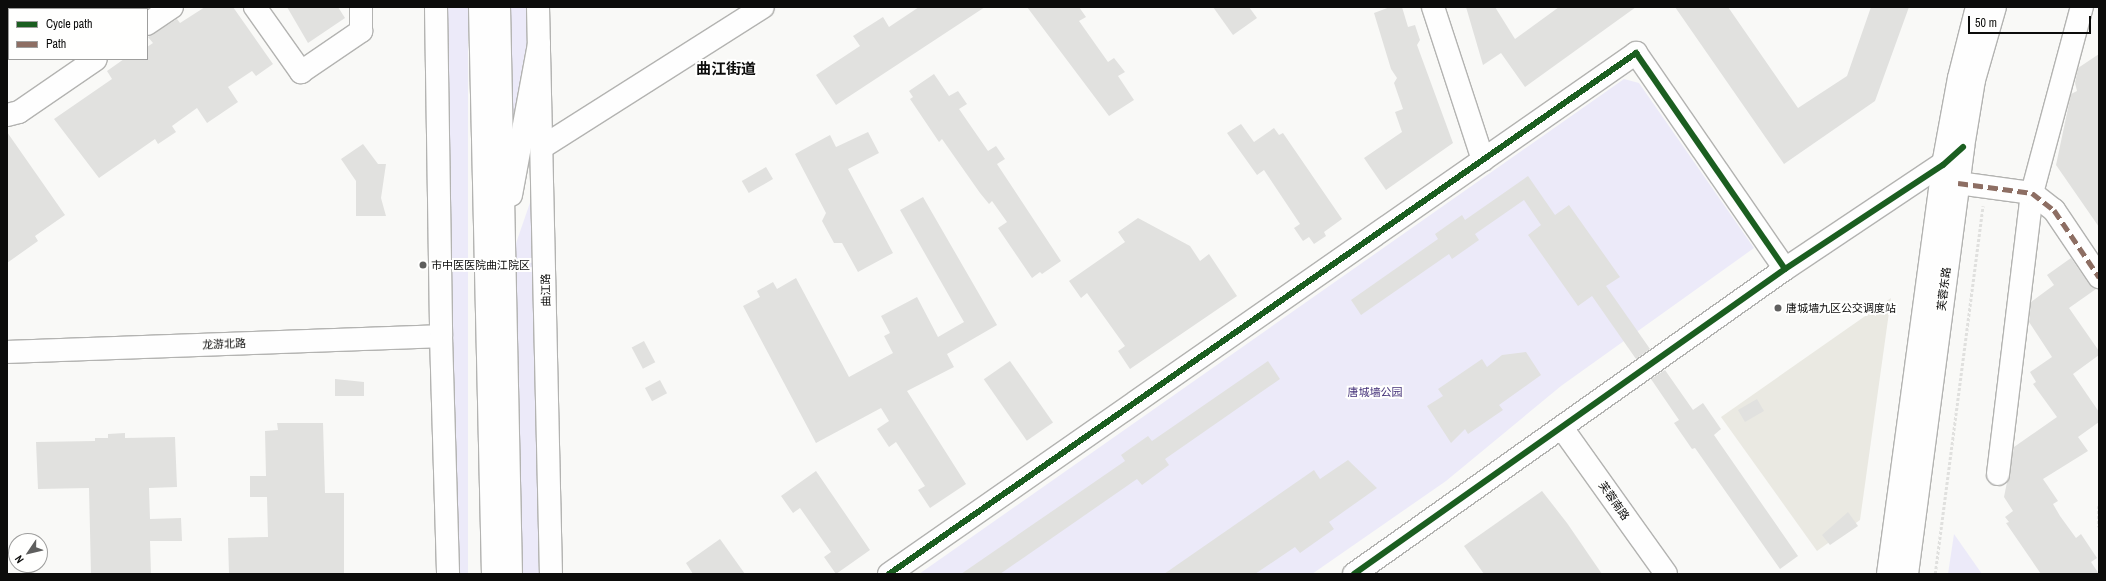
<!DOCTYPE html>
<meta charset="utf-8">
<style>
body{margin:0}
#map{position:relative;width:2106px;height:581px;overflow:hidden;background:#f9f9f7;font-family:"Archivo Narrow","Noto Sans SC",sans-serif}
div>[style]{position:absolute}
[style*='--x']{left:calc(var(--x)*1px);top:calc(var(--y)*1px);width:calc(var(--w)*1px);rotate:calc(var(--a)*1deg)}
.built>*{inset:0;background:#eae9e2}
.green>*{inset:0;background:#eceaf9;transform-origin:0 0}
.building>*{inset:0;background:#e1e1df;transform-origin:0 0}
.path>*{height:2.5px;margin-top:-1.25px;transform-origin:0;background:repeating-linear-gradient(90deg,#e0e0de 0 3px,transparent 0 5px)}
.roads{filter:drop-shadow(1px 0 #b3b3b1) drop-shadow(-1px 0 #b3b3b1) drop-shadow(0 1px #b3b3b1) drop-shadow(0 -1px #b3b3b1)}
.minor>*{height:22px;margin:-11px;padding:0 11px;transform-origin:11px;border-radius:11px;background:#fefefe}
.major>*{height:22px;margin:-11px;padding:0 11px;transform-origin:11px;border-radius:11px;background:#fefefe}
.highway>*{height:22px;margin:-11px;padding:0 11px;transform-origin:11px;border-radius:11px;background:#fefefe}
.quiet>*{height:5px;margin-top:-2.5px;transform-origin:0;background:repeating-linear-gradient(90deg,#8d6e63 0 10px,transparent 0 15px)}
.cycleway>*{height:6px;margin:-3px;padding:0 3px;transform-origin:3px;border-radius:3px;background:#1b5e20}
.dots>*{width:11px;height:11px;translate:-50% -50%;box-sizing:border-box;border:2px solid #fffffe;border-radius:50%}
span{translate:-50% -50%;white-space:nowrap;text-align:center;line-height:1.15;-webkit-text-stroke:4px #fffffe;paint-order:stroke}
.poi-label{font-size:11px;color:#0c0c0b}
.left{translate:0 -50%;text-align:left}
.street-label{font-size:11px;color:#0c0c0b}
.park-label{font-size:11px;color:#443179}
.district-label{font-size:15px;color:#0c0c0b;font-weight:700}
.frame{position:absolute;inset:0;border:8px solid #0c0c0b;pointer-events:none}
.legend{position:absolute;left:8px;top:8px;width:140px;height:52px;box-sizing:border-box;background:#fffffe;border:1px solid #9e9e9d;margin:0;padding:5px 7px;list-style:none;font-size:12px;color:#0c0c0b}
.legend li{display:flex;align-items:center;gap:8px;height:20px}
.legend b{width:20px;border:1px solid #9e9e9d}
.north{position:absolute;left:8px;top:533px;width:40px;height:40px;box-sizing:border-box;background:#fffffe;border:1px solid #9e9e9d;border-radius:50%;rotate:235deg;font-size:11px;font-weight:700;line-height:16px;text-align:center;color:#0c0c0b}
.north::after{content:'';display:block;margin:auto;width:14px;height:18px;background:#5f5f5e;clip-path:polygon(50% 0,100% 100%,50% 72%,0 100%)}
.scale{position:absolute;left:1968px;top:16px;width:123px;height:18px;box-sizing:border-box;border:2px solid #0c0c0b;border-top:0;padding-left:5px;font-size:12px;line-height:14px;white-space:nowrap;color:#0c0c0b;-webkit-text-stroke:3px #fffffe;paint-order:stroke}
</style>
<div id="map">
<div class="built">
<i style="clip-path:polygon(1891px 298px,1860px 520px,1817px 551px,1721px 417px)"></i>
</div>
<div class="green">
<i style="left:447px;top:7px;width:21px;height:567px"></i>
<i style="clip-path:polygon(507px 7px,529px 7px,530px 44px,515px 132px,510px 131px)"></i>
<i style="clip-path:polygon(1624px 79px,1639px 83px,1754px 248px,1561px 386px,1446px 481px,1312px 574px,919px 574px)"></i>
<i style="clip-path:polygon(532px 197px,539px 574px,521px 574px,514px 249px)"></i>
<i style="clip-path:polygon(1954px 534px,1982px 574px,1948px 574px)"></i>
</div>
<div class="building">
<i style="clip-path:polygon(205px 7px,233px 7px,273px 64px,256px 76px,252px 71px,228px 87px,238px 102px,207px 123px,197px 108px,172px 126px,176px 132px,158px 144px,155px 139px,99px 178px,54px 119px,112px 79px,107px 71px,124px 59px,147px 59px,147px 47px,153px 43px,148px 37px,177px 19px,180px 23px)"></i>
<i style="clip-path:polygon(287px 7px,338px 7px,345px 18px,308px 43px)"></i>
<i style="clip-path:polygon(919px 7px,985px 7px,836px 105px,816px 75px,860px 46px,853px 36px,883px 17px,889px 27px)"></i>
<i style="clip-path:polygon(1027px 7px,1079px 7px,1086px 17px,1079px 21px,1108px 62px,1114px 58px,1125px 72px,1118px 76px,1134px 100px,1109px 116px)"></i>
<i style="clip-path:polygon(1213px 7px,1249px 7px,1257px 18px,1233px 35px)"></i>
<i style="clip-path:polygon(1390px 7px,1402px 7px,1408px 27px,1415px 25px,1420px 40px,1417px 45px,1453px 143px,1386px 190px,1364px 158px,1402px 132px,1395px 112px,1403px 109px,1394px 83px,1397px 78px,1391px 69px,1374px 13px)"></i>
<i style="clip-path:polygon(1466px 7px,1495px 7px,1515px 39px,1559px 7px,1636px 7px,1525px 87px,1501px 53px,1483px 65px)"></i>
<i style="clip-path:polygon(1675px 7px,1728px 7px,1798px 108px,1847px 76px,1871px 7px,1909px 7px,1875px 101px,1784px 164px)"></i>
<i style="clip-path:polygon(2099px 54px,2099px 227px,2056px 165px,2071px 94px,2077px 91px,2075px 83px,2078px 68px)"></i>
<i style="clip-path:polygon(934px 74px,949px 96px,958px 91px,967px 104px,959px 109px,988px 151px,996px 146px,1005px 159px,997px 164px,1061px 261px,1042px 274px,1040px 272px,1032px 278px,998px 228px,1007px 222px,992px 201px,989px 204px,980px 193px,942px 139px,939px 142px,910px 99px,913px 97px,909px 91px)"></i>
<i style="clip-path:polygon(1241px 124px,1254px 142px,1274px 128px,1279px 135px,1283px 133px,1342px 219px,1324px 232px,1326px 236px,1314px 244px,1309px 237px,1303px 241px,1294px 228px,1300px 224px,1264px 170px,1257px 175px,1227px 133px)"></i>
<i style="clip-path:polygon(7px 132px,65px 215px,35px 236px,38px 241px,7px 263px)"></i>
<i style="clip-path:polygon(868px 132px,879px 153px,848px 169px,893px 253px,858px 272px,842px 243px,834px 243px,822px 221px,826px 213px,795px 154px,830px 135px,836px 147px)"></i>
<i style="clip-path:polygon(363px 144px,378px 164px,386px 164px,381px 198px,386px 216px,356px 216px,356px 181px,341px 159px)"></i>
<i style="left:766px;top:167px;width:14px;height:28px;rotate:60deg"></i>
<i style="clip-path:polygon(1528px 176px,1555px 215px,1569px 205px,1620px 277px,1606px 286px,1650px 349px,1636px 359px,1592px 296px,1578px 306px,1528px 235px,1541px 225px,1524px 200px,1475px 234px,1479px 240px,1452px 259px,1449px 254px,1361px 315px,1351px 300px,1438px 239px,1435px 234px,1462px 215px,1465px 220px)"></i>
<i style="clip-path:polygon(923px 197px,997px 325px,947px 354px,954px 367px,907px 391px,966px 484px,930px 508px,918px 490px,925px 486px,896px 442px,889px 447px,877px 429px,889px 421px,881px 408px,816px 443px,743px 306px,760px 297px,757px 291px,773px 282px,777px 289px,796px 278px,849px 377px,893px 353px,884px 336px,890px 333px,881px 316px,917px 297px,938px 337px,964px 322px,900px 210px)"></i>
<i style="clip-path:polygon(1138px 218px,1190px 246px,1200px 261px,1209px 254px,1237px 296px,1130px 369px,1118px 351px,1125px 346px,1087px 293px,1081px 298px,1069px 281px,1125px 242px,1118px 232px)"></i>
<i style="clip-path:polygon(2071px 258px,2089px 284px,2096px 289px,2069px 308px,2099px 351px,2099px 355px,2073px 374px,2099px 412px,2099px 422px,2078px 437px,2088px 451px,2043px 479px,2058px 501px,2053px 504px,2060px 516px,2076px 538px,2081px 534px,2097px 558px,2091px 562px,2099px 574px,2041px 574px,2006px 523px,2009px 522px,2005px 517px,2013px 511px,2004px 497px,2014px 447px,2057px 417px,2033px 384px,2036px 382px,2030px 372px,2052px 357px,2029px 322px,2031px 302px,2054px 285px,2047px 275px)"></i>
<i style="left:644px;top:341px;width:24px;height:14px;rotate:62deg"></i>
<i style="clip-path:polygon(1526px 352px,1541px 375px,1499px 405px,1503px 410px,1468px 434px,1465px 429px,1451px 443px,1427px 406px,1443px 396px,1438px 389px,1482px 359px,1487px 367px,1502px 355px)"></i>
<i style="left:1010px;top:361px;width:75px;height:32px;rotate:55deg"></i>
<i style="clip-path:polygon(1268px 361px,1280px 379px,1165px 459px,1169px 465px,1142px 485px,1137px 479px,1000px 574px,961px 574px,1125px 461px,1121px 455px,1148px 436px,1152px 441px)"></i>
<i style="clip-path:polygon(1665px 370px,1693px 410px,1703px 403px,1721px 429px,1714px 435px,1798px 556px,1780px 569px,1695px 448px,1692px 449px,1674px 423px,1679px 420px,1651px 379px)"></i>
<i style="clip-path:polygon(335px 379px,364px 382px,364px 396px,335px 396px)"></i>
<i style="left:660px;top:380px;width:15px;height:17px;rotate:62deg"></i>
<i style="left:1757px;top:399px;width:14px;height:22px;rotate:60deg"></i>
<i style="clip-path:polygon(277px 423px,323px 423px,325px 493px,344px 493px,344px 574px,229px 574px,228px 538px,268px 537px,267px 497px,250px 497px,250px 476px,266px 476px,265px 431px,278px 430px)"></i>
<i style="clip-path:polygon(125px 433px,125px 438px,175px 437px,177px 487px,149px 488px,150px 519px,181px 518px,182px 541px,150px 541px,151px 574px,91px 574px,89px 488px,38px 489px,36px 442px,95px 441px,95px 438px,108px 438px,108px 434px)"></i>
<i style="clip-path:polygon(1348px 460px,1377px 488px,1329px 522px,1334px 529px,1300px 553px,1295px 547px,1255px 574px,1164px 574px,1314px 470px,1320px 479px)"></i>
<i style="clip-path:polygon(816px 471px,870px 550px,836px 574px,824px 557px,831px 552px,800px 508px,793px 513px,781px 496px)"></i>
<i style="clip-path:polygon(1542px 491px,1567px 523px,1602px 574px,1484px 574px,1464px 546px)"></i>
<i style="clip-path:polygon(1848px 512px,1858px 526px,1830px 545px,1822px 535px)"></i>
<i style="clip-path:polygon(720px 539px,745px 574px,693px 574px,686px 563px)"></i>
</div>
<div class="path">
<i style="--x:2099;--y:506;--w:21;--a:90"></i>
<i style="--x:1935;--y:574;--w:371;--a:-82.6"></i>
</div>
<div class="roads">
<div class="minor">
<i style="--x:255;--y:7;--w:80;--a:54.7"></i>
<i style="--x:301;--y:72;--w:73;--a:-34.3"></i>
<i style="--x:361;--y:31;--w:24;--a:-90"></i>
<i style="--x:1433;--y:7;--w:161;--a:71.9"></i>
<i style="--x:147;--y:24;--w:30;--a:-34"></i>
<i style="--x:7;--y:115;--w:12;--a:-14"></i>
<i style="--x:19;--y:112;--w:93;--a:-34.5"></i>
<i style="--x:544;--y:146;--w:259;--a:-32.4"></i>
<i style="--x:1958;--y:183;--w:75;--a:7.7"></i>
<i style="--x:2032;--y:193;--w:28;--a:38"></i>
<i style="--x:2054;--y:210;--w:81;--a:56.1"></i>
<i style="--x:7;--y:352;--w:434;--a:-2.1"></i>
<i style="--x:1562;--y:428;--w:179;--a:54.5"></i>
<i style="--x:1998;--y:474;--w:283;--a:-83.1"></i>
<i style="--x:2032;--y:193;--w:193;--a:-75"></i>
<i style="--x:889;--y:574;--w:911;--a:-34.89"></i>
<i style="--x:1636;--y:53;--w:262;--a:55.4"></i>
<i style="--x:1354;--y:574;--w:528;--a:-35.29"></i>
<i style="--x:1785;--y:269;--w:205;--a:-33.8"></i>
</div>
<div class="major">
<i style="--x:436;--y:7;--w:329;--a:89.1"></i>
<i style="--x:441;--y:336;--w:238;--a:88.3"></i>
<i style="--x:538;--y:7;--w:567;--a:88.69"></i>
<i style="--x:1888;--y:574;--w:413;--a:-82.3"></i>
<i style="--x:1943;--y:165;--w:88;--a:-79.6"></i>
<i style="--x:1959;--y:78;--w:73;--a:-75.8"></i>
<i style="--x:1907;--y:574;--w:431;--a:-82.5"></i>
<i style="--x:1963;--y:147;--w:68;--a:-80.7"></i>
<i style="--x:1974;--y:80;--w:76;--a:-74"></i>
</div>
<div class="highway">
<i style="--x:480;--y:7;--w:567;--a:88.69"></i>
<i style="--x:499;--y:7;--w:567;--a:88.79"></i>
<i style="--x:511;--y:195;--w:154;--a:-79.5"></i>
</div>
</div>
<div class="quiet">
<i style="--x:1958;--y:183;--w:75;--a:7.7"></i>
<i style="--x:2032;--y:193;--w:28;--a:38"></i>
<i style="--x:2054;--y:210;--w:81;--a:56.1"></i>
</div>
<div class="cycleway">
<i style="--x:889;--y:574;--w:911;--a:-34.89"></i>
<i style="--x:1636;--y:53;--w:262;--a:55.4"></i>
<i style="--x:1354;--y:574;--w:528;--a:-35.29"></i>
<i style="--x:1785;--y:269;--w:189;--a:-33.4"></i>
<i style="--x:1943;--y:165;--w:27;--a:-42"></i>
</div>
<div class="dots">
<i style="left:423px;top:265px;background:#5f5f5e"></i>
<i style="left:1778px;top:308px;background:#5f5f5e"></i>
</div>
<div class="poi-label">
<span class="left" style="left:431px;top:265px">市中医医院曲江院区</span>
<span class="left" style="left:1786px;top:308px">唐城墙九区公交调度站</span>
</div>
<div class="street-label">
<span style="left:1944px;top:289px;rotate:-83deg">芙蓉东路</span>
<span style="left:546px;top:290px;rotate:-91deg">曲江路</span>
<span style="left:224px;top:344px;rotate:-2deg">龙游北路</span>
<span style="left:1614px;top:501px;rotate:55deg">芙蓉南路</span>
</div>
<div class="park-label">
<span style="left:1375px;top:392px">唐城墙公园</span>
</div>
<div class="district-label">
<span style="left:726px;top:69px">曲江街道</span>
</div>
<div class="frame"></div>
<ul class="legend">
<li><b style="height:5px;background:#1b5e20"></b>Cycle path</li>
<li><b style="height:5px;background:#8d6e63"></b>Path</li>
</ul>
<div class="north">N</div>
<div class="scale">50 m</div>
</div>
